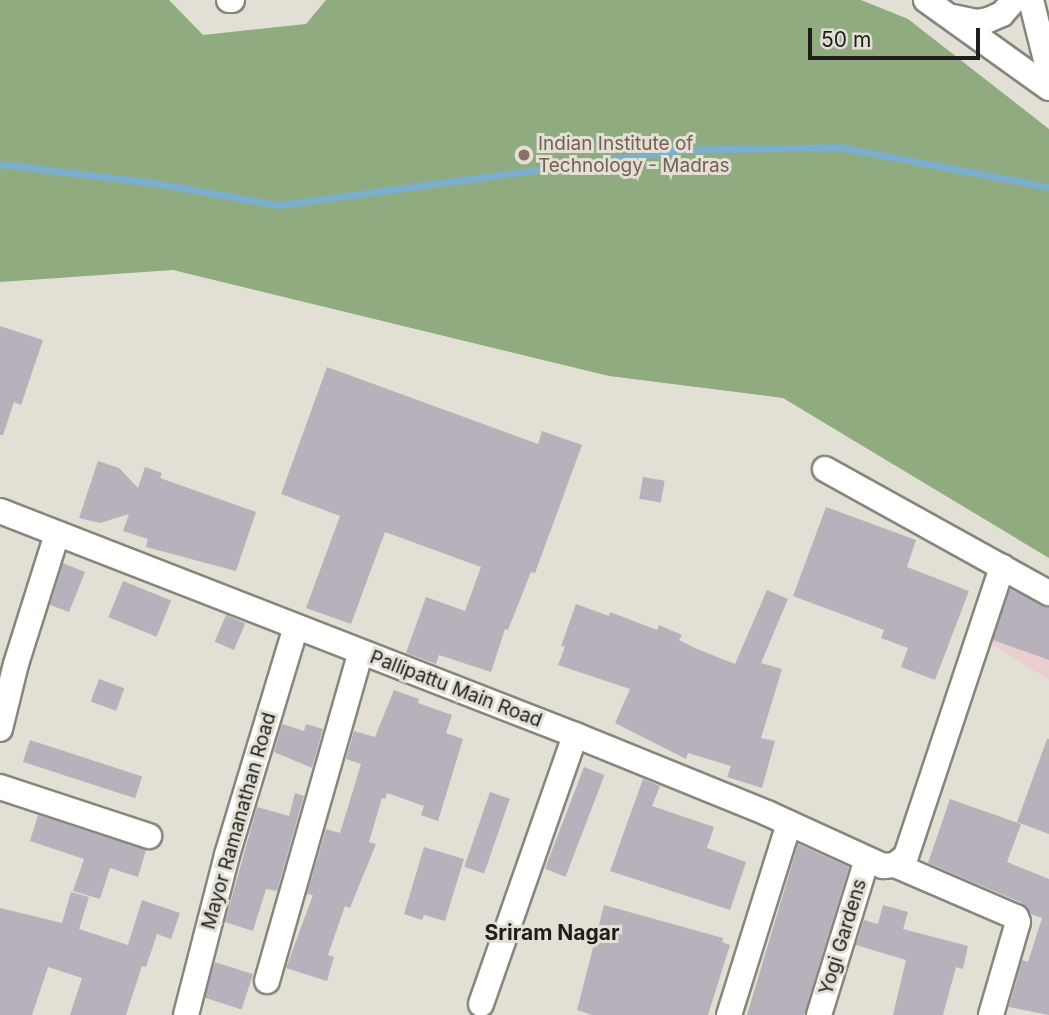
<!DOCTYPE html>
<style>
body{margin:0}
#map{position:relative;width:1049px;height:1015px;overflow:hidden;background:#e2e0d5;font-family:Inter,sans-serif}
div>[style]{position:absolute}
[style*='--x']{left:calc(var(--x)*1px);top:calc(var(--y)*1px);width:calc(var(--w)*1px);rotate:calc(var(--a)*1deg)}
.commercial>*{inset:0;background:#eacfce}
.forest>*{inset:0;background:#8fab7f}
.stream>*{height:7px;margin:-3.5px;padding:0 3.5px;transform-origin:3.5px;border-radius:3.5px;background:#7cafce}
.building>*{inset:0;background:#b6b1ba;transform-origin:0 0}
.roads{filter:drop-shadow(2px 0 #88867c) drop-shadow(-2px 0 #88867c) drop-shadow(0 2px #88867c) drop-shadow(0 -2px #88867c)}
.minor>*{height:24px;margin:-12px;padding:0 12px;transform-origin:12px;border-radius:12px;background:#fff}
.dots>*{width:19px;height:19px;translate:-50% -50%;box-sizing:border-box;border:4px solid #e2e0d5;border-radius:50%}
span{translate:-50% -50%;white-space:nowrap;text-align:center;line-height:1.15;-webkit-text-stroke:6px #e2e0d5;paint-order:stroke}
.education-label{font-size:19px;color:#785e54}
.left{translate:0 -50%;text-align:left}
.street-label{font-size:19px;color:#1e1d19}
.neighbourhood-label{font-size:21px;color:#1e1d19;font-weight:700}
.scale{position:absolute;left:808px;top:28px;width:172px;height:32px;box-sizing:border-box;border:4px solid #1e1d19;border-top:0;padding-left:9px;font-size:21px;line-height:24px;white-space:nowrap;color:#1e1d19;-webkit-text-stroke:5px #e2e0d5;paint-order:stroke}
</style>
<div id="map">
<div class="commercial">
<i style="clip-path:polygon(1002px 567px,1049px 599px,1049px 680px,979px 636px)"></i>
</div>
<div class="forest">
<i style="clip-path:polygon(0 0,169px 0,203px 35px,306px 24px,326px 0,861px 0,908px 19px,1049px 129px,1049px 558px,783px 398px,609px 376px,173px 270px,0 282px)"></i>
</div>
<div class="stream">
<i style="--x:0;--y:164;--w:156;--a:7"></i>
<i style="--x:155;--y:183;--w:126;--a:10.1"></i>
<i style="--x:279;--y:205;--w:403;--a:-7.8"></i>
<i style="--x:678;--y:150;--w:161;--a:-1.1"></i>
<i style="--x:839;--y:147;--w:214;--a:10.8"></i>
</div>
<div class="building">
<i style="clip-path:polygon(0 326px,43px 340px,21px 405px,14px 402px,3px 435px,0 435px)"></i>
<i style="clip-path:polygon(327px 367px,538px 444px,542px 431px,582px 445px,535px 573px,531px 572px,508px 630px,505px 629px,491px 672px,439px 655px,436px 664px,406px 653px,426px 597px,465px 611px,481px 567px,385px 532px,351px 624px,306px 608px,340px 516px,281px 494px)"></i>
<i style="clip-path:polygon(98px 461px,119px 468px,138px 488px,145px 467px,162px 473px,160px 478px,256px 512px,236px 571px,146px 547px,148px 539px,123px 531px,129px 514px,100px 523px,79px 518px)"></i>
<i style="left:643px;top:477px;width:22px;height:22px;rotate:10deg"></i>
<i style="clip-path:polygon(826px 507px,916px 540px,907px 567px,969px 591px,935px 680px,901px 667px,908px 648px,881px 638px,884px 630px,793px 596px)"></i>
<i style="clip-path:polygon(63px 563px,85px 572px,69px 612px,50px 605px)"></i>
<i style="left:123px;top:581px;width:52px;height:39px;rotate:22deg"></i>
<i style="clip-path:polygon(1010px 589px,1049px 608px,1049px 660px,993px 640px)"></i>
<i style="clip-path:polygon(767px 590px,788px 599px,761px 663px,782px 669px,761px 738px,775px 741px,762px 788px,727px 777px,731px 766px,688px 753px,686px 759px,615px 723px,630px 689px,558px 665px,565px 647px,561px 646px,576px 604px,609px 616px,610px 612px,657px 630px,659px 625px,682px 635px,679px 640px,697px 649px,735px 664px)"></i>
<i style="left:226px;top:615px;width:21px;height:29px;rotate:23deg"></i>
<i style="left:99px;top:679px;width:27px;height:24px;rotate:20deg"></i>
<i style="clip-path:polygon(394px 690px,419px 699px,418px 703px,452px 715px,446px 733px,463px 739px,438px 821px,421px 815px,424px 806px,387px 793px,385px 799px,382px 798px,369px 842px,376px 844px,350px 908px,345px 906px,328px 955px,334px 957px,327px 981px,286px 968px,313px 895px,307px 894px,326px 829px,340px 833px,361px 764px,346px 759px,354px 731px,375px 737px)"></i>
<i style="clip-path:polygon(282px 724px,304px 731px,306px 724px,323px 729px,312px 768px,274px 752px)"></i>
<i style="clip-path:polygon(1047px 739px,1049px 739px,1049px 834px,1017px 822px)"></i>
<i style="left:30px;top:740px;width:118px;height:23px;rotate:18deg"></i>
<i style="left:584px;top:767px;width:22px;height:109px;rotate:21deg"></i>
<i style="clip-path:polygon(643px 779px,660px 786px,652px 806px,714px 827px,707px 848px,746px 862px,730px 910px,610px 871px)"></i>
<i style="left:490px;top:792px;width:21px;height:79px;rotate:19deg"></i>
<i style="clip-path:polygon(295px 793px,304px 796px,277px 891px,266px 889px,253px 931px,225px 922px,257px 807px,289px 816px)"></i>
<i style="clip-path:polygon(950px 799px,1021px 824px,1007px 862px,1049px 879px,1049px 1015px,1009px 1007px,1022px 960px,1028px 962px,1042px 918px,1031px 914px,1022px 903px,928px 863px)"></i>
<i style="clip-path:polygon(38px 815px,146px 850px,138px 877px,110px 868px,100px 899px,73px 891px,84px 859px,30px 841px)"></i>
<i style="clip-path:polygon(798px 844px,849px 867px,804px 1015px,747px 1015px)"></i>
<i style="clip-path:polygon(424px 847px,464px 859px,445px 921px,424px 915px,422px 920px,404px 914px)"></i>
<i style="clip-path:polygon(71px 892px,89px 897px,79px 929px,128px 945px,142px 900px,180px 913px,171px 939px,157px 934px,146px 967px,142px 966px,126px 1015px,70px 1015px,82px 978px,48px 967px,32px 1015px,0 1015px,0 908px,62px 923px)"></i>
<i style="clip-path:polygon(604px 905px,723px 938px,722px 942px,730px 945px,708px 1015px,592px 1015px,577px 1010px)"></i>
<i style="clip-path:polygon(883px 905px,908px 912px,903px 929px,968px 946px,963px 969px,956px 967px,943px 1015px,893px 1015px,906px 960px,856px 945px,864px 920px,878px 924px)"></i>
<i style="left:215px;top:962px;width:40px;height:37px;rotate:18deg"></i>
</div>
<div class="roads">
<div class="minor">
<i style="--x:229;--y:0;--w:3;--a:0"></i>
<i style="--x:926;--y:0;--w:151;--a:35.6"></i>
<i style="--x:1031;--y:0;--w:74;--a:76"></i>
<i style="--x:953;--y:17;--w:24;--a:12"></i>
<i style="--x:976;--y:22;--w:12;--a:-9"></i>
<i style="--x:988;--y:20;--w:15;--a:-23"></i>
<i style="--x:1002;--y:14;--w:18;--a:-49"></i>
<i style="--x:825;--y:469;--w:256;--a:29"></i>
<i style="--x:0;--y:511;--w:617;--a:21.28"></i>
<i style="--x:575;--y:735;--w:207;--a:22.1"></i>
<i style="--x:767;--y:813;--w:128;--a:24.6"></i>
<i style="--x:883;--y:866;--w:12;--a:-5"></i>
<i style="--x:895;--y:865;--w:14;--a:-39"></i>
<i style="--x:906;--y:856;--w:305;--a:-71.6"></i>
<i style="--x:0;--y:729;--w:67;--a:-76.2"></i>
<i style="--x:16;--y:664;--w:136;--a:-72.5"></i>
<i style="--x:0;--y:787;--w:157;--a:18.2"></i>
<i style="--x:895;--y:865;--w:132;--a:23.3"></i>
<i style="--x:1016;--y:917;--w:5;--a:68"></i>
<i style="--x:1018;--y:922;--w:97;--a:106.2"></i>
<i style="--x:267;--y:981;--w:342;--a:-74.1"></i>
<i style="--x:481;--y:1004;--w:285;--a:-70.7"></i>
<i style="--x:186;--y:1015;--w:165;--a:-75.6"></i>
<i style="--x:227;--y:855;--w:238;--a:-73.2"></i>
<i style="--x:729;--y:1015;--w:201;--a:-72.6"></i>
<i style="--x:819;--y:1015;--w:163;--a:-72.9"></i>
</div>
</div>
<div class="dots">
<i style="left:524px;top:155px;background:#8d6e63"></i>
</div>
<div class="education-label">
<span class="left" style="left:538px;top:155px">Indian Institute of<br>Technology - Madras</span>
</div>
<div class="street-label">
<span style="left:456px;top:689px;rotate:21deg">Pallipattu Main Road</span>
<span style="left:239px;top:821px;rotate:-74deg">Mayor Ramanathan Road</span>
<span style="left:843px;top:937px;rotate:-73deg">Yogi Gardens</span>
</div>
<div class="neighbourhood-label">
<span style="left:552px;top:933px">Sriram Nagar</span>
</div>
<div class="scale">50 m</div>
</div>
